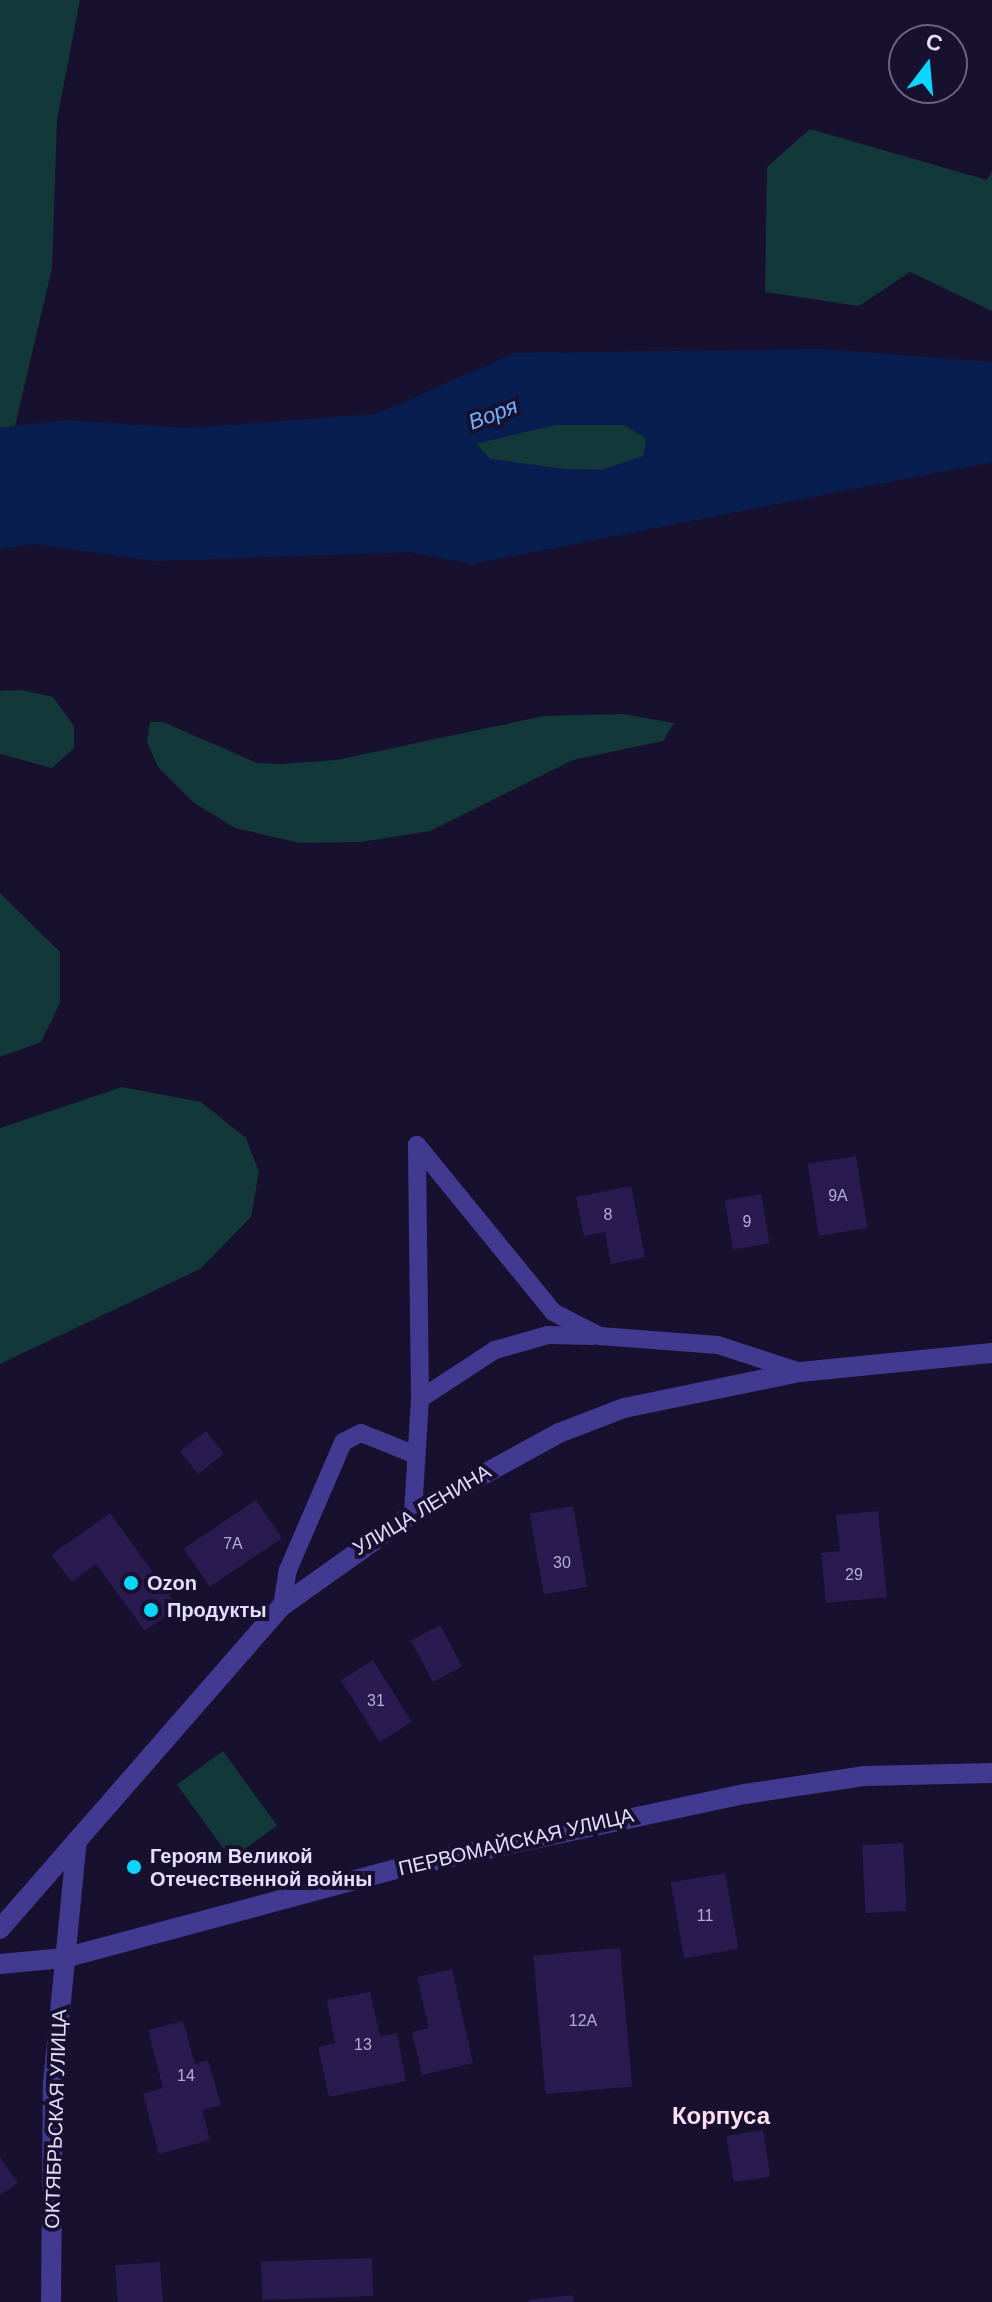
<!DOCTYPE html>
<meta charset="utf-8">
<style>
body{margin:0}
#map{position:relative;width:992px;height:2302px;overflow:hidden;background:#17102e;font-family:Arial,sans-serif}
div>[style]{position:absolute}
[style*='--x']{left:calc(var(--x)*1px);top:calc(var(--y)*1px);width:calc(var(--w)*1px);rotate:calc(var(--a)*1deg)}
.green>*{inset:0;background:#133839;transform-origin:0 0}
.water>*{inset:0;background:#081e50}
.building>*{inset:0;background:#291b50;transform-origin:0 0}
.service>*{height:18px;margin:-9px;padding:0 9px;transform-origin:9px;border-radius:9px;background:#423990}
.minor>*{height:20px;margin:-10px;padding:0 10px;transform-origin:10px;border-radius:10px;background:#423990}
.tertiary>*{height:20px;margin:-10px;padding:0 10px;transform-origin:10px;border-radius:10px;background:#423990}
.dots>*{width:22px;height:22px;translate:-50% -50%;box-sizing:border-box;border:4px solid #17102e;border-radius:50%}
span{translate:-50% -50%;white-space:nowrap;text-align:center;line-height:1.15;-webkit-text-stroke:8px #17102e;paint-order:stroke}
.number-label{font-size:16px;color:#b5add3}
.number-label span{-webkit-text-stroke-width:0}
.street-label{font-size:20px;color:#e4deff}
.poi-label{font-size:20px;color:#e4deff;font-weight:700}
.left{translate:0 -50%;text-align:left}
.water-label{font-size:22px;color:#6cb2ff;font-style:italic}
.quarter-label{font-size:24px;color:#ffe0f2;font-weight:700}
.north{position:absolute;left:888px;top:24px;width:80px;height:80px;box-sizing:border-box;background:#17102e;border:2px solid #696282;border-radius:50%;rotate:16deg;font-size:22px;font-weight:700;line-height:32px;text-align:center;color:#e4deff}
.north::after{content:'';display:block;margin:auto;width:28px;height:36px;background:#0ad7ff;clip-path:polygon(50% 0,100% 100%,50% 72%,0 100%)}
</style>
<div id="map">
<div class="green">
<i style="clip-path:polygon(0 0,80px 0,57px 120px,52px 268px,15px 426px,0 428px)"></i>
<i style="clip-path:polygon(810px 129px,987px 180px,992px 171px,992px 311px,910px 272px,859px 306px,765px 292px,767px 167px)"></i>
<i style="clip-path:polygon(554px 425px,625px 425px,647px 439px,643px 457px,601px 470px,563px 469px,490px 459px,475px 443px)"></i>
<i style="clip-path:polygon(22px 690px,53px 697px,74px 726px,74px 748px,52px 768px,0 754px,0 691px)"></i>
<i style="clip-path:polygon(623px 714px,674px 723px,663px 741px,573px 760px,430px 831px,361px 842px,300px 843px,235px 828px,193px 802px,158px 767px,147px 742px,150px 722px,163px 722px,257px 763px,281px 764px,336px 760px,544px 716px)"></i>
<i style="clip-path:polygon(0 893px,60px 952px,60px 1003px,41px 1042px,0 1057px)"></i>
<i style="clip-path:polygon(122px 1087px,201px 1102px,246px 1138px,259px 1172px,251px 1217px,200px 1269px,0 1364px,0 1128px)"></i>
<i style="left:223px;top:1751px;width:92px;height:57px;rotate:54deg"></i>
</div>
<div class="water">
<i style="clip-path:polygon(evenodd,820px 349px,992px 362px,992px 462px,472px 564px,410px 552px,155px 561px,34px 544px,0 549px,0 428px,65px 420px,187px 428px,377px 414px,514px 353px,820px 349px,554px 425px,625px 425px,647px 439px,643px 456px,601px 470px,563px 469px,490px 459px,476px 444px,554px 425px)"></i>
</div>
<div class="building">
<i style="left:856px;top:1156px;width:73px;height:49px;rotate:81deg"></i>
<i style="clip-path:polygon(631px 1186px,645px 1257px,611px 1264px,605px 1232px,584px 1236px,576px 1197px)"></i>
<i style="left:761px;top:1194px;width:50px;height:37px;rotate:80deg"></i>
<i style="left:206px;top:1431px;width:29px;height:33px;rotate:52deg"></i>
<i style="left:256px;top:1500px;width:46px;height:87px;rotate:56deg"></i>
<i style="left:573px;top:1506px;width:82px;height:44px;rotate:80deg"></i>
<i style="clip-path:polygon(878px 1511px,887px 1597px,826px 1603px,821px 1553px,840px 1551px,836px 1515px)"></i>
<i style="clip-path:polygon(110px 1513px,178px 1607px,145px 1631px,96px 1564px,72px 1582px,51px 1555px)"></i>
<i style="left:440px;top:1625px;width:47px;height:33px;rotate:62deg"></i>
<i style="left:373px;top:1660px;width:73px;height:38px;rotate:58deg"></i>
<i style="left:903px;top:1843px;width:68px;height:41px;rotate:87deg"></i>
<i style="left:725px;top:1873px;width:77px;height:55px;rotate:80deg"></i>
<i style="left:620px;top:1948px;width:139px;height:87px;rotate:85deg"></i>
<i style="clip-path:polygon(452px 1969px,473px 2063px,422px 2075px,412px 2032px,429px 2028px,417px 1977px)"></i>
<i style="clip-path:polygon(370px 1992px,380px 2036px,397px 2033px,406px 2081px,329px 2097px,318px 2047px,335px 2043px,327px 2000px)"></i>
<i style="clip-path:polygon(183px 2021px,195px 2064px,208px 2060px,221px 2105px,202px 2110px,210px 2140px,159px 2154px,143px 2094px,163px 2088px,148px 2030px)"></i>
<i style="left:763px;top:2130px;width:47px;height:37px;rotate:81deg"></i>
<i style="clip-path:polygon(0 2157px,18px 2183px,0 2195px)"></i>
<i style="left:372px;top:2258px;width:38px;height:111px;rotate:88deg"></i>
<i style="left:160px;top:2262px;width:40px;height:45px;rotate:86deg"></i>
<i style="clip-path:polygon(573px 2295px,574px 2302px,529px 2302px,529px 2300px)"></i>
</div>
<div class="service">
<i style="--x:417;--y:1145;--w:215;--a:50.8"></i>
<i style="--x:553;--y:1312;--w:53;--a:27.1"></i>
<i style="--x:600;--y:1336;--w:118;--a:4.4"></i>
<i style="--x:718;--y:1345;--w:86;--a:18.2"></i>
<i style="--x:420;--y:1399;--w:90;--a:-33.2"></i>
<i style="--x:495;--y:1350;--w:55;--a:-15.8"></i>
<i style="--x:548;--y:1335;--w:45;--a:1.3"></i>
<i style="--x:413;--y:1513;--w:114;--a:-86.5"></i>
<i style="--x:420;--y:1399;--w:254;--a:-90.7"></i>
<i style="--x:282;--y:1606;--w:36;--a:-81"></i>
<i style="--x:288;--y:1570;--w:139;--a:-66.7"></i>
<i style="--x:343;--y:1442;--w:20;--a:-27"></i>
<i style="--x:361;--y:1433;--w:59;--a:21.8"></i>
</div>
<div class="minor">
<i style="--x:0;--y:1964;--w:64;--a:-5.4"></i>
<i style="--x:64;--y:1958;--w:347;--a:-15"></i>
<i style="--x:399;--y:1868;--w:354;--a:-12.1"></i>
<i style="--x:745;--y:1794;--w:120;--a:-8.6"></i>
<i style="--x:864;--y:1776;--w:128;--a:-1.3"></i>
<i style="--x:51;--y:2302;--w:219;--a:-89.5"></i>
<i style="--x:53;--y:2083;--w:244;--a:-84.4"></i>
</div>
<div class="tertiary">
<i style="--x:0;--y:1929;--w:429;--a:-48.9"></i>
<i style="--x:282;--y:1606;--w:161;--a:-35.4"></i>
<i style="--x:413;--y:1513;--w:166;--a:-28.7"></i>
<i style="--x:559;--y:1433;--w:70;--a:-21"></i>
<i style="--x:624;--y:1408;--w:180;--a:-11.6"></i>
<i style="--x:800;--y:1372;--w:193;--a:-5.7"></i>
</div>
<div class="dots">
<i style="left:131px;top:1583px;background:#0ad7ff"></i>
<i style="left:151px;top:1610px;background:#0ad7ff"></i>
<i style="left:134px;top:1867px;background:#0ad7ff"></i>
</div>
<div class="number-label">
<span style="left:838px;top:1196px">9А</span>
<span style="left:608px;top:1215px">8</span>
<span style="left:747px;top:1222px">9</span>
<span style="left:233px;top:1544px">7А</span>
<span style="left:562px;top:1563px">30</span>
<span style="left:854px;top:1575px">29</span>
<span style="left:376px;top:1701px">31</span>
<span style="left:705px;top:1916px">11</span>
<span style="left:583px;top:2021px">12А</span>
<span style="left:363px;top:2045px">13</span>
<span style="left:186px;top:2076px">14</span>
</div>
<div class="street-label">
<span style="left:422px;top:1510px;rotate:-31deg">УЛИЦА ЛЕНИНА</span>
<span style="left:516px;top:1842px;rotate:-13deg">ПЕРВОМАЙСКАЯ УЛИЦА</span>
<span style="left:56px;top:2119px;rotate:-88deg">ОКТЯБРЬСКАЯ УЛИЦА</span>
</div>
<div class="poi-label">
<span class="left" style="left:147px;top:1583px">Ozon</span>
<span class="left" style="left:167px;top:1610px">Продукты</span>
<span class="left" style="left:150px;top:1868px">Героям Великой<br>Отечественной войны</span>
</div>
<div class="water-label">
<span style="left:493px;top:414px;rotate:-21deg">Воря</span>
</div>
<div class="quarter-label">
<span style="left:721px;top:2116px">Корпуса</span>
</div>
<div class="north">С</div>
</div>
